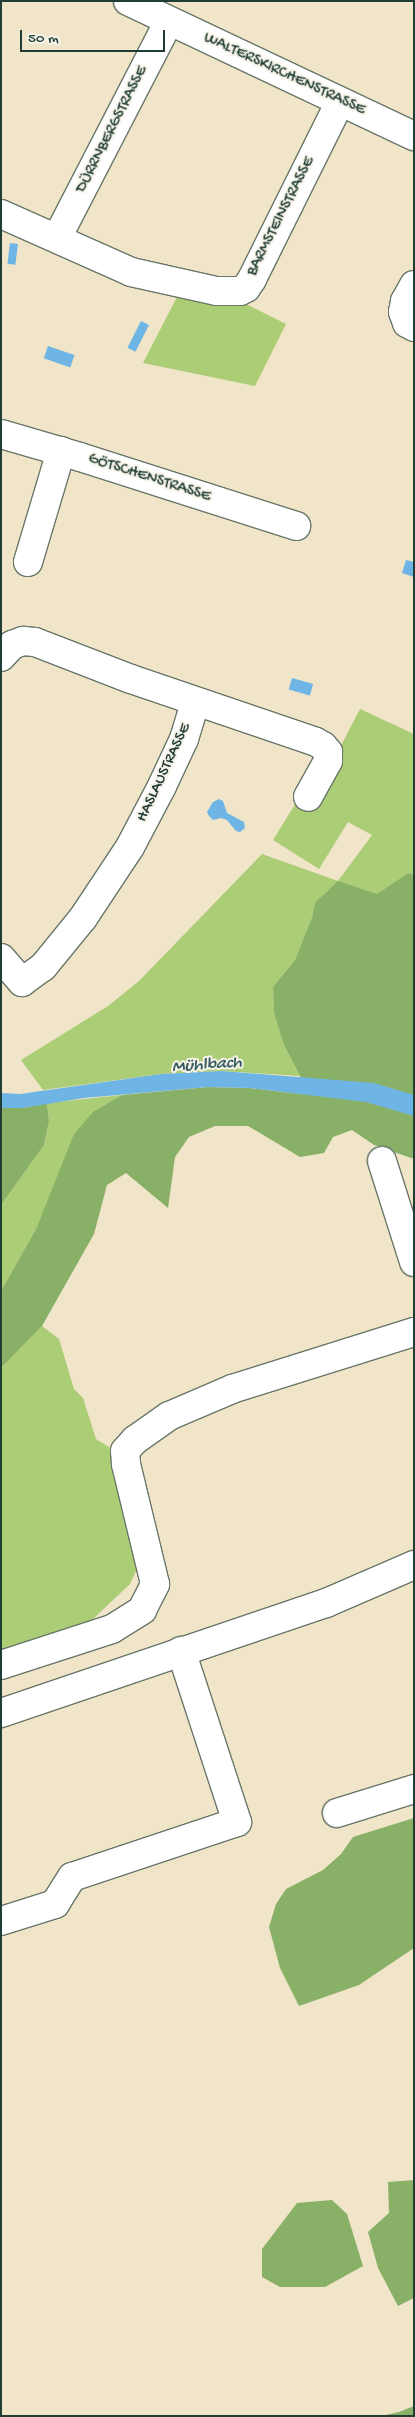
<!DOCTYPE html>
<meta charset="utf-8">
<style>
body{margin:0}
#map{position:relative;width:415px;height:2417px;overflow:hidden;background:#f0e4c9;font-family:"Gochi Hand",sans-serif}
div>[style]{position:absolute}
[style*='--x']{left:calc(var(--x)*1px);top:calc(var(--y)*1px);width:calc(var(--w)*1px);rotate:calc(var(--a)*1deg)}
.green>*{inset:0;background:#abcd76}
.forest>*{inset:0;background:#88b067}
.water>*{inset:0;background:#6eb5e5;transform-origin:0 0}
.roads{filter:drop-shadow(1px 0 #687768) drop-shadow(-1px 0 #687768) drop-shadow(0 1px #687768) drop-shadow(0 -1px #687768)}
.minor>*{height:28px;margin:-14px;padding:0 14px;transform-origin:14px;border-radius:14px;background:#fff}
span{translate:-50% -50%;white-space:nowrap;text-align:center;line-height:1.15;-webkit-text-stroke:4px #f7f3e8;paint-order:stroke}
.street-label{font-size:16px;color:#1f3d34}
.water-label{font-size:18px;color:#335b60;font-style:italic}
.frame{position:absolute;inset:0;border:2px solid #1f3d34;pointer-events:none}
.scale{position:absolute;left:20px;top:30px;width:145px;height:22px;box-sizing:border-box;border:2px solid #1f3d34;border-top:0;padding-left:6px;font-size:15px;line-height:18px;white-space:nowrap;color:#1f3d34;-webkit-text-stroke:4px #f7f3e8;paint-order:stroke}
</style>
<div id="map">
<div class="green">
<i style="clip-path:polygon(179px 293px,229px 299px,246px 304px,286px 324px,255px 386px,143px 363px)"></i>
<i style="clip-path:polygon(360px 709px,414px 734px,414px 875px,408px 873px,377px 894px,315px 903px,312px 917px,295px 960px,273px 987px,274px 1013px,283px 1043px,300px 1076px,222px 1071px,161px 1074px,43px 1090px,21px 1060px,108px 1006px,139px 981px,262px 854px,338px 881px,372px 835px,348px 822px,319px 869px,273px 840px,302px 793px,313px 800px)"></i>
<i style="clip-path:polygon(122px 1095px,94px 1111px,37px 1227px,1px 1291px,1px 1205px,44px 1145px,49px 1121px,47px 1103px)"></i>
<i style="clip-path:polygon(42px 1326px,59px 1339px,74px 1389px,83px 1398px,96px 1439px,109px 1447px,118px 1467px,139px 1552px,136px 1571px,130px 1584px,75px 1636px,1px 1659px,1px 1368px)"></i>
</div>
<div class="forest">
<i style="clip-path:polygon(408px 873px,414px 875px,414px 1159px,374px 1145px,352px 1130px,333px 1137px,324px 1153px,300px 1157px,248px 1126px,215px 1126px,189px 1137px,175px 1157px,168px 1208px,126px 1173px,107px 1185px,94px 1234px,42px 1326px,1px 1368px,1px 1291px,37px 1227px,74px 1134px,94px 1111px,122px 1095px,208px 1087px,249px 1088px,300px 1094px,300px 1076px,283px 1043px,274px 1013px,273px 987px,295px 960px,312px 917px,315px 903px,338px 881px,377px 894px)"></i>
<i style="clip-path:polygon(47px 1103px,49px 1121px,44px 1145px,1px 1205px,1px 1108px,22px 1108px)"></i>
<i style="clip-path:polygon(414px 1818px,414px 1948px,359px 1985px,299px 2006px,280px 1968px,269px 1927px,276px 1904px,286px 1889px,323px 1870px,341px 1854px,353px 1837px)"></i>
<i style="clip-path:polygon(414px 2180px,414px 2298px,398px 2306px,378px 2268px,368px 2232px,389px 2213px,388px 2182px)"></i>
<i style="clip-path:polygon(332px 2200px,347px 2214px,363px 2266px,325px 2287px,280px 2287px,262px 2277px,262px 2249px,297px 2203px)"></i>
<i style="clip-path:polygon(414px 2406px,414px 2416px,381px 2416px,399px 2412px)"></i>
</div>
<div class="water">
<i style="left:10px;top:243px;width:8px;height:21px;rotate:7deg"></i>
<i style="left:141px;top:321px;width:9px;height:30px;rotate:27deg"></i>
<i style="left:48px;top:346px;width:28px;height:13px;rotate:19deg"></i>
<i style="clip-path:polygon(406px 560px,414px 562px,414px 577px,402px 573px)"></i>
<i style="left:292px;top:678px;width:22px;height:12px;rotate:16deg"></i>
<i style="clip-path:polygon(219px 799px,223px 801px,227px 813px,244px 822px,245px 828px,240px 832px,236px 831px,227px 820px,221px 818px,213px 820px,209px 816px,207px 812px,213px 802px)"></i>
<i style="clip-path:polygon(222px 1071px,374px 1083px,414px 1095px,414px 1116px,366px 1102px,249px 1088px,208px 1087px,84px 1098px,22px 1108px,1px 1108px,1px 1093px,20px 1094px,161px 1074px)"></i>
</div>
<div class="roads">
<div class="minor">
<i style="--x:128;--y:1;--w:316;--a:25.3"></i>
<i style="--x:1;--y:214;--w:142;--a:24"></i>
<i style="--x:131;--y:272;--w:88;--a:12.5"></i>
<i style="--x:217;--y:291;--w:23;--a:0"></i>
<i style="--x:240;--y:291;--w:7;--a:-27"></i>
<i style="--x:246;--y:288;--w:11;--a:-56"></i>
<i style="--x:252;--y:279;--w:198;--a:-63.6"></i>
<i style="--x:57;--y:238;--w:244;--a:-62.7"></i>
<i style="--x:414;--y:285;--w:18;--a:119"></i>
<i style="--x:405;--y:301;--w:11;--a:100"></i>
<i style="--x:403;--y:312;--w:12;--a:70"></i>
<i style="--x:407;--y:323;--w:8;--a:30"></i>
<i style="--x:1;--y:434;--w:82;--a:16.2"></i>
<i style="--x:80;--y:457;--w:227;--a:17.7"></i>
<i style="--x:28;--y:562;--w:116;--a:-73.4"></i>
<i style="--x:1;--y:657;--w:16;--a:-47"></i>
<i style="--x:12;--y:645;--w:12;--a:-20"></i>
<i style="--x:23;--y:641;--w:12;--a:5"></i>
<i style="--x:35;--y:642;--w:103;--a:21.1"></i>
<i style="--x:131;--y:679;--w:195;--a:18.8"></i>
<i style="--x:316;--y:742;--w:8;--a:30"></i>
<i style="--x:323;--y:746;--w:8;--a:50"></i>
<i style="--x:328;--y:752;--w:9;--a:90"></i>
<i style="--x:328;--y:761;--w:41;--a:119.1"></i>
<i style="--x:1;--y:958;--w:32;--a:49"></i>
<i style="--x:22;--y:982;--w:26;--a:-36"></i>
<i style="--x:43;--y:967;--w:63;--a:-50.8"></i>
<i style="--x:83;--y:918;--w:85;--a:-56.5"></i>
<i style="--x:130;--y:847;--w:69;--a:-62.3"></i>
<i style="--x:162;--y:786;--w:52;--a:-64.9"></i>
<i style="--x:184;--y:739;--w:39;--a:-73"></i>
<i style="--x:382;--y:1161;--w:106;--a:72.4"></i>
<i style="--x:1;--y:1665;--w:117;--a:-18"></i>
<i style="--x:112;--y:1629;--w:36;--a:-32"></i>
<i style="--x:142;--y:1610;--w:29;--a:-63"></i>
<i style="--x:155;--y:1584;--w:123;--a:-103.6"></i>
<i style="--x:126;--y:1464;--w:13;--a:-94"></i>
<i style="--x:125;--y:1451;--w:15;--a:-48"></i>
<i style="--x:135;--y:1440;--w:42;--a:-35.2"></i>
<i style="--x:169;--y:1416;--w:69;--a:-23.2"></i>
<i style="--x:232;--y:1389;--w:191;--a:-17.4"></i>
<i style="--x:1;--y:1713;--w:343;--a:-18.7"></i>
<i style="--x:326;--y:1603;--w:96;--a:-23.4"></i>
<i style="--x:337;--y:1813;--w:81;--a:-17.3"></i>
<i style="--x:1;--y:1921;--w:57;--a:-17.5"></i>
<i style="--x:55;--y:1904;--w:32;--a:-58"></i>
<i style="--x:72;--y:1877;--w:174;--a:-18.4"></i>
<i style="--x:237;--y:1822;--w:180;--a:-108.1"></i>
</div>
</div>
<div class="street-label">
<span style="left:284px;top:75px;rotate:25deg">WALTERSKIRCHENSTRASSE</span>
<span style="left:113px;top:130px;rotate:-63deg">DÜRRNBERGSTRASSE</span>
<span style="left:282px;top:217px;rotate:-63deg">BARMSTEINSTRASSE</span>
<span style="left:149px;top:479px;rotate:18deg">GÖTSCHENSTRASSE</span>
<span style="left:165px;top:773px;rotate:-65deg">HASLAUSTRASSE</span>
</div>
<div class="water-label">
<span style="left:207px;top:1066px;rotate:-4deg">Mühlbach</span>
</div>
<div class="frame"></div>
<div class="scale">50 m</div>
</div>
